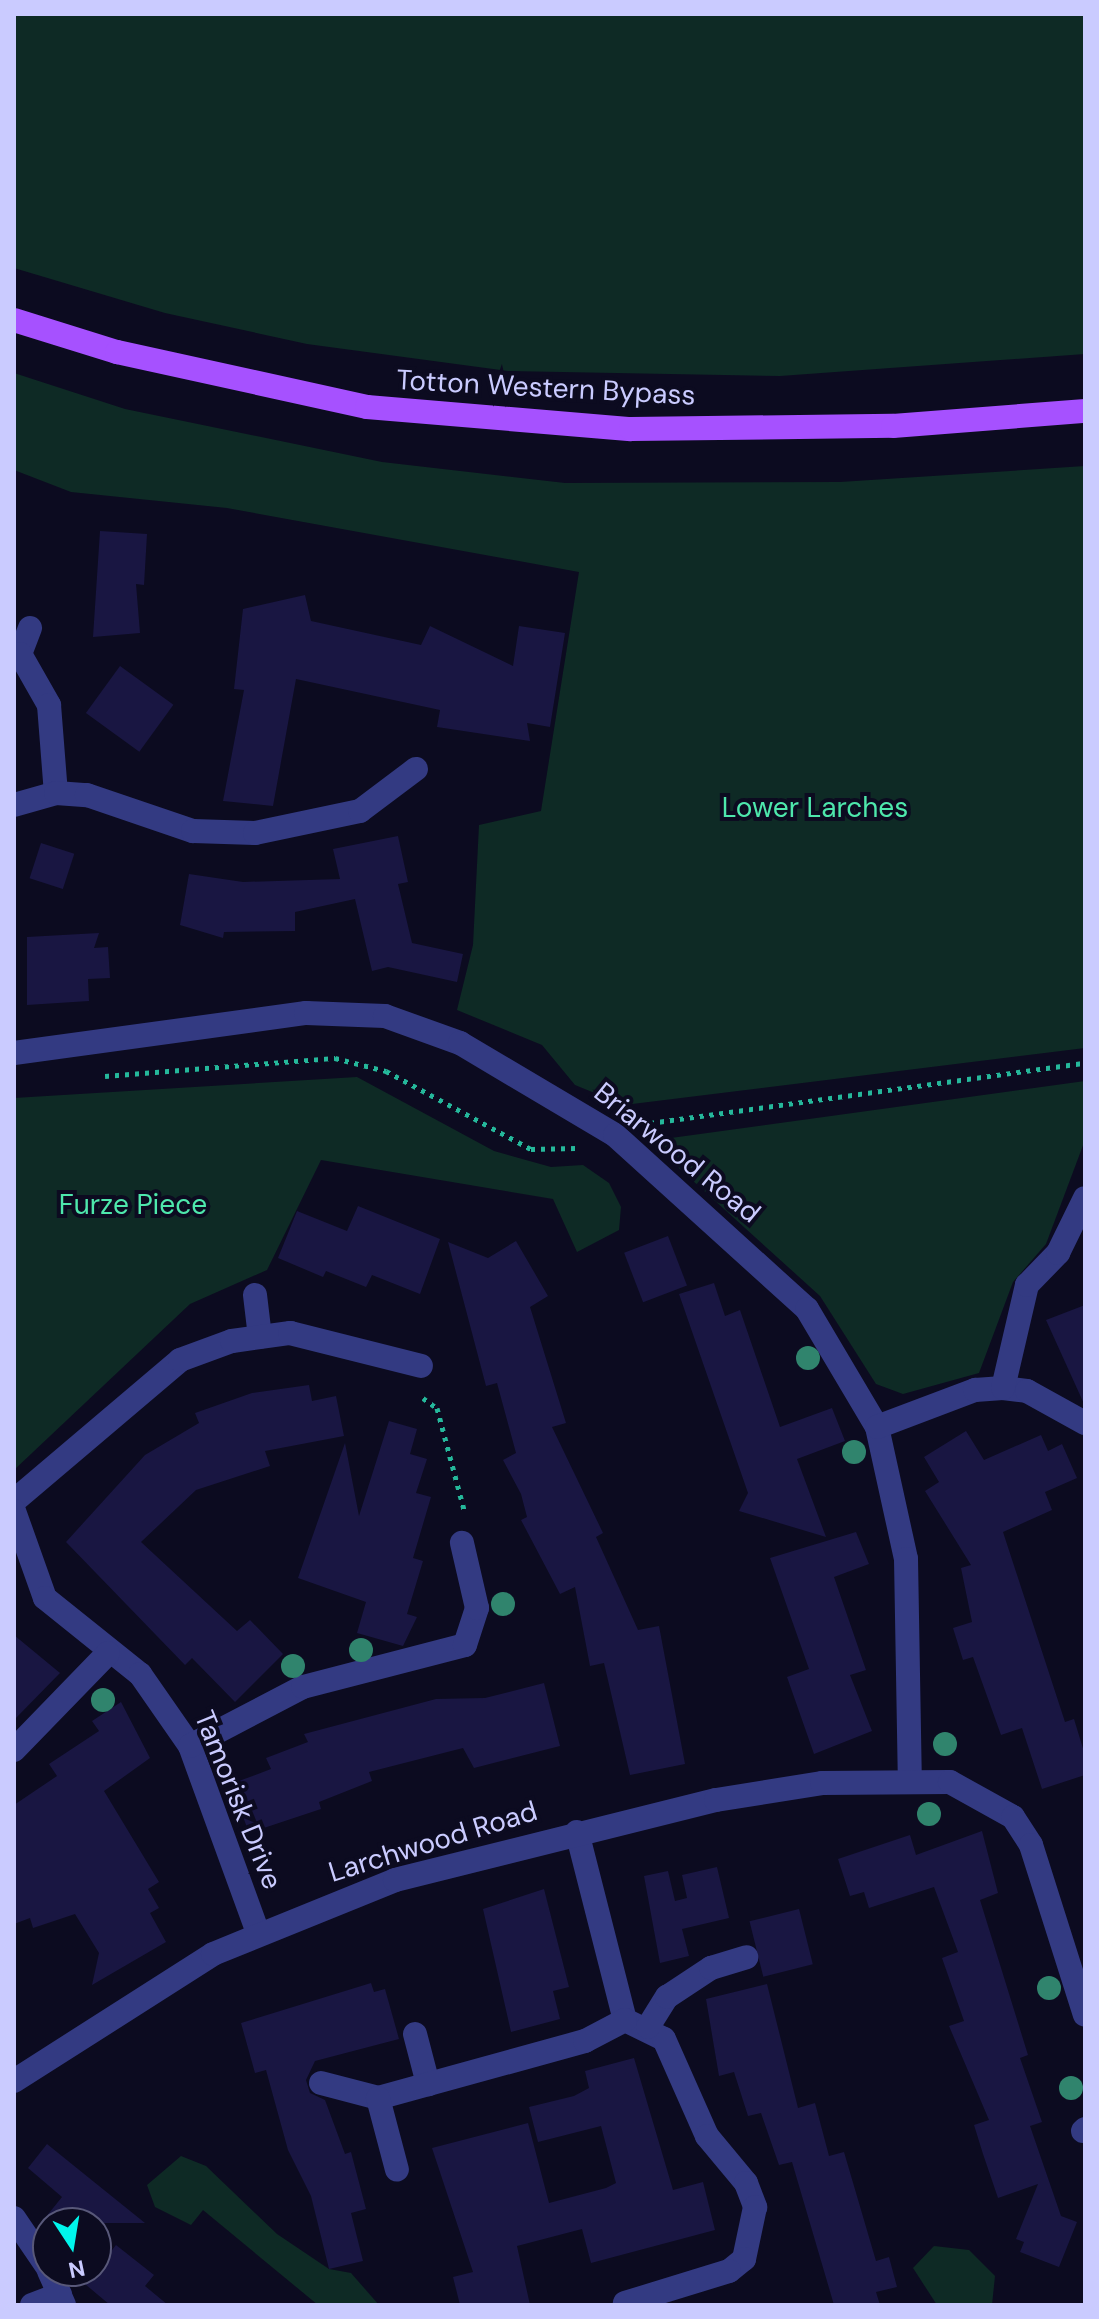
<!DOCTYPE html>
<style>
body{margin:0}
#map{position:relative;width:1099px;height:2319px;overflow:hidden;background:#0c0b20;font-family:"DM Sans",sans-serif}
div>[style]{position:absolute}
[style*='--x']{left:calc(var(--x)*1px);top:calc(var(--y)*1px);width:calc(var(--w)*1px);rotate:calc(var(--a)*1deg)}
.green>*{inset:0;background:#0e2a25}
.building>*{inset:0;background:#191642;transform-origin:0 0}
.path>*{height:5px;margin-top:-2.5px;transform-origin:0;background:repeating-linear-gradient(90deg,#25b89b 0 4px,transparent 0 10px)}
.minor>*{height:24px;margin:-12px;padding:0 12px;transform-origin:12px;border-radius:12px;background:#333a82}
.major>*{height:24px;margin:-12px;padding:0 12px;transform-origin:12px;border-radius:12px;background:#a651ff}
.trees>*{width:24px;height:24px;margin:-12px;border-radius:50%;background:#30846d}
span{translate:-50% -50%;white-space:nowrap;text-align:center;line-height:1.15;-webkit-text-stroke:8px #0c0b20;paint-order:stroke}
.street-label{font-size:28px;color:#cacbff}
.park-label{font-size:28px;color:#4ee7ac}
.frame{position:absolute;inset:0;border:16px solid #cacbff;pointer-events:none}
.north{position:absolute;left:32px;top:2207px;width:80px;height:80px;box-sizing:border-box;background:#0c0b20;border:2px solid #585879;border-radius:50%;rotate:168deg;font-size:22px;font-weight:700;line-height:32px;text-align:center;color:#cacbff}
.north::after{content:'';display:block;margin:auto;width:28px;height:36px;background:#00f5ec;clip-path:polygon(50% 0,100% 100%,50% 72%,0 100%)}
</style>
<div id="map">
<div class="green">
<i style="clip-path:polygon(14px 14px,1085px 14px,1085px 354px,780px 376px,508px 371px,307px 344px,165px 313px,14px 268px)"></i>
<i style="clip-path:polygon(14px 373px,125px 409px,382px 462px,565px 483px,840px 482px,1085px 466px,1085px 1048px,624px 1105px,575px 1085px,542px 1045px,457px 1010px,473px 945px,479px 825px,541px 811px,579px 572px,227px 508px,71px 492px,14px 470px)"></i>
<i style="clip-path:polygon(357px 1077px,494px 1151px,551px 1167px,583px 1165px,609px 1183px,621px 1207px,619px 1230px,577px 1252px,553px 1199px,321px 1160px,267px 1270px,190px 1304px,14px 1470px,14px 1098px)"></i>
<i style="clip-path:polygon(1085px 1081px,1085px 1140px,1046px 1244px,1013px 1282px,979px 1373px,903px 1394px,876px 1384px,820px 1296px,649px 1141px)"></i>
<i style="clip-path:polygon(181px 2156px,206px 2166px,277px 2234px,329px 2269px,351px 2273px,379px 2305px,318px 2305px,203px 2210px,191px 2225px,155px 2207px,147px 2185px)"></i>
<i style="clip-path:polygon(934px 2246px,969px 2250px,995px 2276px,992px 2305px,937px 2305px,913px 2268px)"></i>
</div>
<div class="building">
<i style="clip-path:polygon(100px 531px,147px 534px,144px 585px,136px 584px,140px 633px,93px 637px)"></i>
<i style="clip-path:polygon(305px 595px,311px 621px,421px 645px,430px 626px,513px 666px,519px 626px,565px 633px,550px 727px,527px 723px,530px 741px,437px 727px,440px 710px,296px 679px,273px 806px,223px 801px,244px 690px,234px 689px,243px 609px)"></i>
<i style="left:120px;top:666px;width:66px;height:58px;rotate:36deg"></i>
<i style="clip-path:polygon(398px 836px,408px 882px,398px 884px,412px 943px,463px 954px,457px 982px,388px 967px,372px 971px,355px 899px,295px 912px,295px 931px,224px 932px,223px 938px,180px 925px,189px 874px,243px 882px,340px 879px,333px 849px)"></i>
<i style="left:41px;top:843px;width:35px;height:37px;rotate:18deg"></i>
<i style="clip-path:polygon(99px 933px,94px 948px,108px 947px,110px 978px,88px 979px,89px 1001px,27px 1005px,27px 937px)"></i>
<i style="clip-path:polygon(358px 1206px,440px 1239px,420px 1294px,372px 1275px,366px 1287px,326px 1271px,323px 1277px,278px 1258px,297px 1211px,347px 1231px)"></i>
<i style="left:668px;top:1236px;width:53px;height:47px;rotate:69deg"></i>
<i style="clip-path:polygon(516px 1241px,548px 1296px,530px 1307px,566px 1423px,552px 1427px,603px 1533px,596px 1537px,638px 1630px,659px 1626px,685px 1764px,630px 1775px,604px 1663px,590px 1666px,575px 1587px,560px 1594px,521px 1520px,527px 1517px,521px 1494px,503px 1460px,516px 1453px,497px 1383px,486px 1386px,448px 1242px,488px 1258px)"></i>
<i style="clip-path:polygon(714px 1283px,725px 1316px,740px 1310px,780px 1427px,832px 1408px,845px 1441px,797px 1459px,826px 1537px,739px 1511px,748px 1493px,679px 1294px)"></i>
<i style="clip-path:polygon(1085px 1305px,1085px 1406px,1046px 1320px)"></i>
<i style="clip-path:polygon(309px 1385px,312px 1401px,336px 1396px,344px 1436px,265px 1451px,270px 1466px,196px 1490px,141px 1542px,237px 1631px,250px 1620px,283px 1654px,235px 1702px,192px 1658px,185px 1665px,66px 1542px,145px 1455px,199px 1423px,195px 1413px,252px 1393px)"></i>
<i style="clip-path:polygon(389px 1421px,417px 1429px,410px 1454px,427px 1459px,416px 1493px,431px 1497px,413px 1558px,423px 1561px,407px 1614px,417px 1617px,403px 1646px,357px 1633px,366px 1602px,298px 1578px,345px 1443px,359px 1516px)"></i>
<i style="clip-path:polygon(966px 1431px,984px 1460px,1041px 1435px,1048px 1451px,1062px 1444px,1077px 1478px,1045px 1492px,1052px 1510px,1003px 1532px,1065px 1722px,1074px 1719px,1085px 1755px,1085px 1775px,1042px 1789px,1022px 1728px,1001px 1735px,973px 1657px,963px 1660px,953px 1628px,972px 1622px,961px 1568px,971px 1565px,925px 1491px,939px 1482px,924px 1457px)"></i>
<i style="clip-path:polygon(856px 1532px,869px 1564px,834px 1577px,866px 1670px,850px 1675px,872px 1731px,814px 1754px,787px 1677px,809px 1669px,770px 1558px)"></i>
<i style="clip-path:polygon(14px 1635px,60px 1673px,14px 1720px)"></i>
<i style="clip-path:polygon(544px 1683px,560px 1746px,474px 1768px,463px 1748px,369px 1772px,372px 1781px,319px 1802px,321px 1809px,249px 1833px,231px 1784px,271px 1769px,266px 1758px,308px 1742px,304px 1734px,436px 1699px,485px 1698px)"></i>
<i style="clip-path:polygon(121px 1702px,150px 1758px,104px 1791px,159px 1882px,148px 1889px,159px 1908px,150px 1913px,166px 1942px,92px 1985px,99px 1953px,75px 1914px,33px 1928px,30px 1918px,14px 1924px,14px 1805px,57px 1776px,49px 1764px,99px 1731px,92px 1721px)"></i>
<i style="clip-path:polygon(982px 1831px,998px 1893px,980px 1900px,1028px 2055px,1020px 2058px,1042px 2122px,1030px 2126px,1061px 2216px,1077px 2222px,1059px 2267px,1020px 2252px,1024px 2242px,1016px 2239px,1038px 2184px,998px 2198px,983px 2154px,974px 2125px,989px 2120px,949px 2026px,964px 2021px,942px 1958px,958px 1952px,934px 1887px,869px 1908px,864px 1892px,850px 1896px,838px 1859px,910px 1835px,916px 1855px)"></i>
<i style="clip-path:polygon(717px 1867px,729px 1918px,682px 1929px,689px 1956px,660px 1963px,644px 1876px,668px 1871px,675px 1901px,687px 1898px,682px 1875px)"></i>
<i style="clip-path:polygon(544px 1889px,569px 1987px,553px 1991px,560px 2019px,511px 2032px,483px 1909px)"></i>
<i style="left:799px;top:1909px;width:57px;height:51px;rotate:76deg"></i>
<i style="clip-path:polygon(371px 1983px,374px 1992px,385px 1989px,399px 2039px,315px 2061px,306px 2080px,310px 2093px,325px 2100px,345px 2154px,351px 2152px,366px 2209px,351px 2213px,363px 2261px,329px 2269px,311px 2196px,288px 2150px,266px 2070px,255px 2073px,241px 2023px)"></i>
<i style="clip-path:polygon(767px 1984px,798px 2108px,815px 2103px,829px 2156px,844px 2152px,876px 2261px,889px 2257px,897px 2287px,876px 2292px,880px 2305px,834px 2305px,792px 2162px,779px 2165px,761px 2113px,748px 2116px,734px 2072px,719px 2076px,706px 1999px)"></i>
<i style="clip-path:polygon(634px 2058px,673px 2190px,703px 2182px,715px 2230px,591px 2263px,582px 2229px,517px 2246px,530px 2305px,460px 2305px,453px 2277px,473px 2272px,432px 2148px,528px 2123px,549px 2203px,606px 2188px,616px 2183px,601px 2126px,538px 2142px,529px 2107px,574px 2096px,589px 2088px,585px 2071px)"></i>
<i style="clip-path:polygon(47px 2144px,104px 2190px,145px 2223px,41px 2223px,62px 2197px,28px 2168px)"></i>
<i style="clip-path:polygon(116px 2245px,154px 2275px,145px 2286px,168px 2305px,110px 2305px,85px 2284px)"></i>
</div>
<div class="path">
<i style="--x:105;--y:1076;--w:231;--a:-4.5"></i>
<i style="--x:335;--y:1058;--w:53;--a:14.3"></i>
<i style="--x:386;--y:1071;--w:165;--a:28.3"></i>
<i style="--x:531;--y:1149;--w:45;--a:-1.3"></i>
<i style="--x:650;--y:1123;--w:439;--a:-7.9"></i>
<i style="--x:423;--y:1398;--w:17;--a:36"></i>
<i style="--x:437;--y:1408;--w:109;--a:75.1"></i>
</div>
<div class="minor">
<i style="--x:30;--y:628;--w:28;--a:111"></i>
<i style="--x:20;--y:654;--w:59;--a:60.4"></i>
<i style="--x:49;--y:705;--w:88;--a:85.5"></i>
<i style="--x:14;--y:805;--w:44;--a:-15.9"></i>
<i style="--x:56;--y:793;--w:31;--a:4"></i>
<i style="--x:87;--y:795;--w:112;--a:18.8"></i>
<i style="--x:193;--y:831;--w:62;--a:1.8"></i>
<i style="--x:255;--y:833;--w:107;--a:-11.8"></i>
<i style="--x:360;--y:811;--w:70;--a:-36.9"></i>
<i style="--x:14;--y:1053;--w:295;--a:-7.8"></i>
<i style="--x:306;--y:1013;--w:79;--a:2.2"></i>
<i style="--x:385;--y:1016;--w:80;--a:19.8"></i>
<i style="--x:460;--y:1043;--w:180;--a:30.7"></i>
<i style="--x:615;--y:1135;--w:259;--a:42.2"></i>
<i style="--x:807;--y:1309;--w:137;--a:59.3"></i>
<i style="--x:877;--y:1427;--w:135;--a:77.6"></i>
<i style="--x:906;--y:1559;--w:220;--a:89"></i>
<i style="--x:255;--y:1295;--w:42;--a:83.2"></i>
<i style="--x:1003;--y:1388;--w:24;--a:7"></i>
<i style="--x:1027;--y:1391;--w:66;--a:28.9"></i>
<i style="--x:877;--y:1427;--w:105;--a:-20.7"></i>
<i style="--x:975;--y:1390;--w:28;--a:-4"></i>
<i style="--x:1003;--y:1388;--w:106;--a:-76.9"></i>
<i style="--x:1027;--y:1285;--w:45;--a:-45.9"></i>
<i style="--x:1058;--y:1253;--w:61;--a:-63.9"></i>
<i style="--x:14;--y:1501;--w:218;--a:-40.3"></i>
<i style="--x:180;--y:1360;--w:55;--a:-20.1"></i>
<i style="--x:232;--y:1341;--w:59;--a:-7.9"></i>
<i style="--x:290;--y:1333;--w:135;--a:14.1"></i>
<i style="--x:14;--y:1511;--w:92;--a:70.4"></i>
<i style="--x:45;--y:1598;--w:122;--a:38.7"></i>
<i style="--x:140;--y:1674;--w:88;--a:55.2"></i>
<i style="--x:190;--y:1746;--w:199;--a:70"></i>
<i style="--x:190;--y:1746;--w:127;--a:-27.6"></i>
<i style="--x:303;--y:1687;--w:167;--a:-14.5"></i>
<i style="--x:465;--y:1645;--w:39;--a:-72"></i>
<i style="--x:477;--y:1608;--w:67;--a:-103"></i>
<i style="--x:14;--y:1750;--w:135;--a:-45.9"></i>
<i style="--x:577;--y:1832;--w:194;--a:75.7"></i>
<i style="--x:625;--y:2020;--w:43;--a:26"></i>
<i style="--x:664;--y:2039;--w:106;--a:66.1"></i>
<i style="--x:707;--y:2136;--w:61;--a:50.3"></i>
<i style="--x:746;--y:2183;--w:26;--a:69"></i>
<i style="--x:755;--y:2207;--w:53;--a:101.9"></i>
<i style="--x:744;--y:2259;--w:19;--a:141"></i>
<i style="--x:729;--y:2271;--w:109;--a:162.9"></i>
<i style="--x:648;--y:2027;--w:36;--a:-58"></i>
<i style="--x:667;--y:1997;--w:53;--a:-33.4"></i>
<i style="--x:711;--y:1968;--w:37;--a:-17"></i>
<i style="--x:415;--y:2034;--w:52;--a:75.4"></i>
<i style="--x:14;--y:2081;--w:236;--a:-32.5"></i>
<i style="--x:213;--y:1954;--w:196;--a:-22.1"></i>
<i style="--x:395;--y:1880;--w:331;--a:-14"></i>
<i style="--x:716;--y:1800;--w:107;--a:-9.1"></i>
<i style="--x:822;--y:1783;--w:128;--a:-0.4"></i>
<i style="--x:950;--y:1782;--w:72;--a:29.1"></i>
<i style="--x:1013;--y:1817;--w:33;--a:57"></i>
<i style="--x:1031;--y:1845;--w:178;--a:72.4"></i>
<i style="--x:321;--y:2083;--w:59;--a:14.7"></i>
<i style="--x:378;--y:2098;--w:215;--a:-15.4"></i>
<i style="--x:585;--y:2041;--w:45;--a:-27.7"></i>
<i style="--x:378;--y:2098;--w:74;--a:75.2"></i>
<i style="--x:1083;--y:2131;--w:3;--a:-45"></i>
<i style="--x:14;--y:2218;--w:60;--a:55.8"></i>
<i style="--x:49;--y:2271;--w:37;--a:66"></i>
<i style="--x:32;--y:2305;--w:30;--a:-21"></i>
</div>
<div class="major">
<i style="--x:14;--y:320;--w:108;--a:17.3"></i>
<i style="--x:117;--y:352;--w:256;--a:12.4"></i>
<i style="--x:367;--y:407;--w:265;--a:4.8"></i>
<i style="--x:631;--y:429;--w:262;--a:-0.7"></i>
<i style="--x:893;--y:426;--w:193;--a:-4.5"></i>
</div>
<div class="trees">
<i style="left:808px;top:1358px"></i>
<i style="left:854px;top:1452px"></i>
<i style="left:503px;top:1604px"></i>
<i style="left:361px;top:1650px"></i>
<i style="left:293px;top:1666px"></i>
<i style="left:103px;top:1700px"></i>
<i style="left:945px;top:1744px"></i>
<i style="left:929px;top:1814px"></i>
<i style="left:1049px;top:1988px"></i>
<i style="left:1071px;top:2088px"></i>
</div>
<div class="street-label">
<span style="left:546px;top:388px;rotate:3deg">Totton Western Bypass</span>
<span style="left:677px;top:1153px;rotate:39deg">Briarwood Road</span>
<span style="left:238px;top:1800px;rotate:68deg">Tamorisk Drive</span>
<span style="left:433px;top:1842px;rotate:-17deg">Larchwood Road</span>
</div>
<div class="park-label">
<span style="left:815px;top:808px">Lower Larches</span>
<span style="left:133px;top:1205px">Furze Piece</span>
</div>
<div class="frame"></div>
<div class="north">N</div>
</div>
